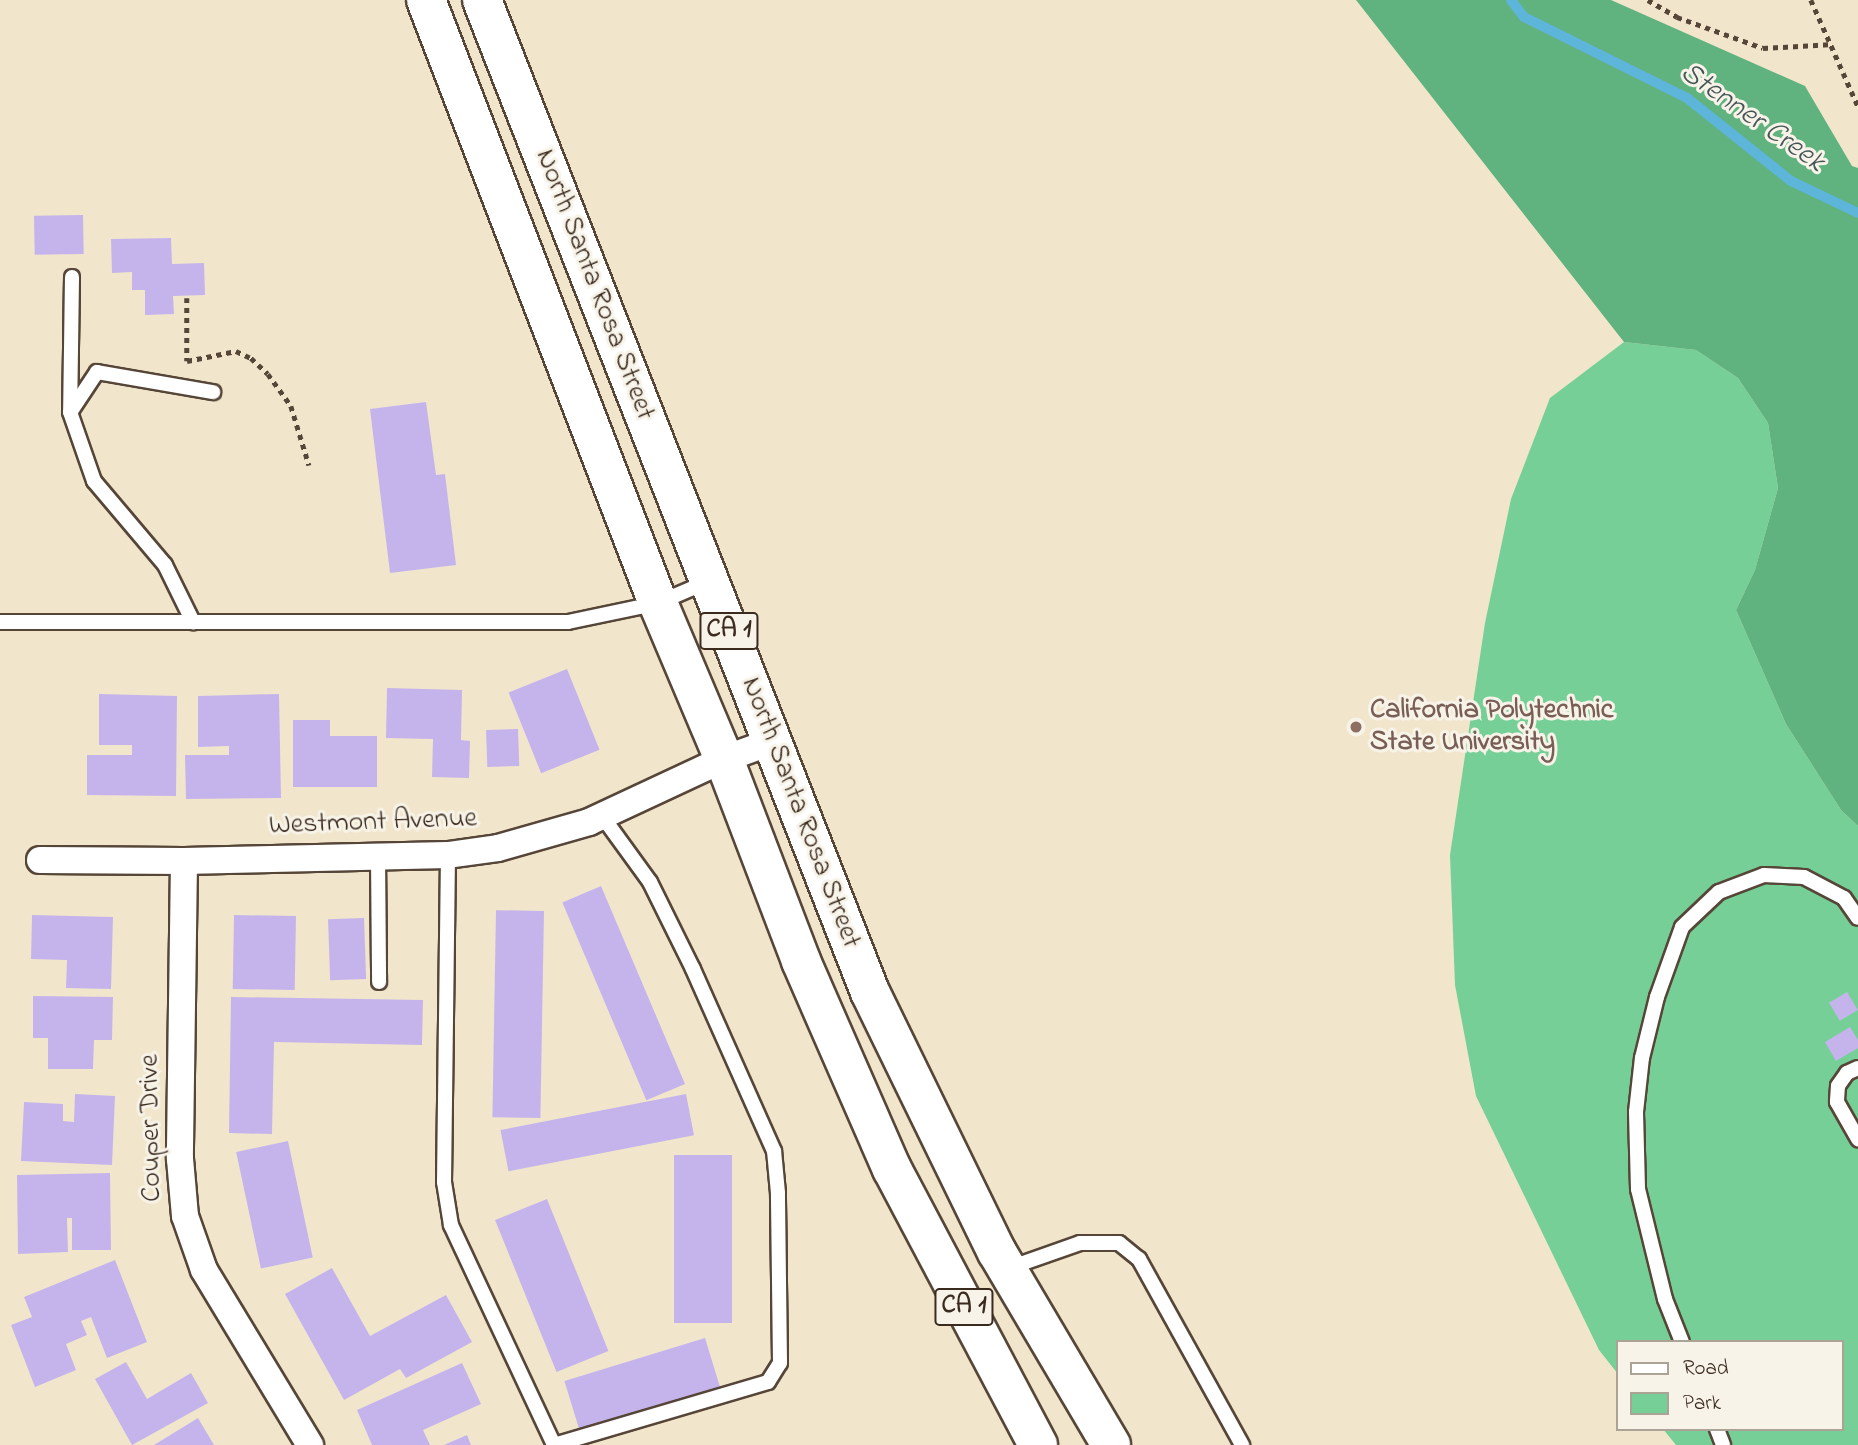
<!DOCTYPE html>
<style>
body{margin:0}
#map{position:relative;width:1858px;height:1445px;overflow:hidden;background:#f1e6cc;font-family:"Indie Flower",sans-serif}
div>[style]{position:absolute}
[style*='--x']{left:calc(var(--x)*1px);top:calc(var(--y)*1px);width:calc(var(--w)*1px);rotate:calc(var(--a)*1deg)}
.green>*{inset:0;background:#75cf96}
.forest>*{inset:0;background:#60b27f}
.stream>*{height:10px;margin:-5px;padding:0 5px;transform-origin:5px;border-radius:5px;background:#5db5da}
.building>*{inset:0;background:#c5b4ec;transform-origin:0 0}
.path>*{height:4.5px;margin-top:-2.25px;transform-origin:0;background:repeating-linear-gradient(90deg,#564638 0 5px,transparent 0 10px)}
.roads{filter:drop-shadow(2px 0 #564638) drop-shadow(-2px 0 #564638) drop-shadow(0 2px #564638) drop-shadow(0 -2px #564638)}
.service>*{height:14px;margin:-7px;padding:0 7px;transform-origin:7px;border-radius:7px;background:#fff}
.minor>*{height:26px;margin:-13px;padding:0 13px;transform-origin:13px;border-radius:13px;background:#fff}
.trunk>*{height:38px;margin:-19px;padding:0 19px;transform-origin:19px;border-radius:19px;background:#fff}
.dots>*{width:19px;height:19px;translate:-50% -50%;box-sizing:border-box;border:4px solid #f7f3e8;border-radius:50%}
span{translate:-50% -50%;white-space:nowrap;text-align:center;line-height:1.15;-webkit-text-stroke:6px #f7f3e8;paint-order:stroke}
.shield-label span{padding:2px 5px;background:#f7f3e8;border:2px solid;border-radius:5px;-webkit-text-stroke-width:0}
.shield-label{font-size:26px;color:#3b2a1e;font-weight:700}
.street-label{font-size:28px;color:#3b2a1e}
.education-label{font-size:28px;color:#785e54;font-weight:700}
.left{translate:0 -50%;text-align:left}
.water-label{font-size:30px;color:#455456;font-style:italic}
.legend{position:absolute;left:1616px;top:1340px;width:228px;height:91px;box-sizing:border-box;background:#f7f3e8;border:2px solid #aca397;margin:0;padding:9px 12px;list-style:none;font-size:21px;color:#3b2a1e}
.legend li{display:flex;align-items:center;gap:14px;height:35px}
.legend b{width:35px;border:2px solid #aca397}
</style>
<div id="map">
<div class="green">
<i style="clip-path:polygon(1624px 342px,1696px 350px,1738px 378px,1768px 423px,1778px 488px,1755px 570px,1736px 610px,1786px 724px,1841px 810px,1858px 826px,1858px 1445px,1676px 1445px,1663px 1429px,1842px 1429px,1842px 1342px,1618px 1342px,1618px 1374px,1599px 1350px,1476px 1096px,1455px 985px,1450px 855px,1485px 623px,1511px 499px,1550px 398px)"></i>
</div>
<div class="forest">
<i style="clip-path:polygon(1356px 0,1611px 0,1805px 86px,1852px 166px,1858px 168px,1858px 826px,1841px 810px,1786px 724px,1736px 610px,1755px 570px,1778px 488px,1768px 423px,1738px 378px,1696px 350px,1624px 342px)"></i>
</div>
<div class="stream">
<i style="--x:1511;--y:0;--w:21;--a:53"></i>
<i style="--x:1524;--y:17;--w:182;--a:26.4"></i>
<i style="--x:1687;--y:98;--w:133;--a:38.6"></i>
<i style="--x:1791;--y:181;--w:74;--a:25.5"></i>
</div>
<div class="building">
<i style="left:83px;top:215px;width:39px;height:49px;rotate:89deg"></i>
<i style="clip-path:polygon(171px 238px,172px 264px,204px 263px,205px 295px,173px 296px,174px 314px,145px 315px,145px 290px,132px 290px,132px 272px,112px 273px,111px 239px)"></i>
<i style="clip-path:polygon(426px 402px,436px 475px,445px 474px,456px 565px,390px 573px,370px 409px)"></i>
<i style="left:567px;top:669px;width:87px;height:63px;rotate:68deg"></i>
<i style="clip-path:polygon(387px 688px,462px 690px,461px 740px,470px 741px,469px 778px,432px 777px,433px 739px,386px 738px)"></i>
<i style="clip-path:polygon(99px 694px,177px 696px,176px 796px,87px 795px,87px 755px,132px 755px,132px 745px,99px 745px)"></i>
<i style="clip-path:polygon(279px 694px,281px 798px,186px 799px,185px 755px,229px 755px,229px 746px,198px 747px,198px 696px)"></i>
<i style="clip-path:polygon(293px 720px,330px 720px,330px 736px,377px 736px,377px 787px,293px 787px)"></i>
<i style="left:518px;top:729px;width:37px;height:32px;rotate:88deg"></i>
<i style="left:601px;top:886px;width:215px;height:42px;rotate:67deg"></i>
<i style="left:544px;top:911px;width:207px;height:48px;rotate:91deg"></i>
<i style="clip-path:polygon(32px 915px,113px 917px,111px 989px,66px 988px,67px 960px,31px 959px)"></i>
<i style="left:234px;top:915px;width:62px;height:74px;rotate:1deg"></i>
<i style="left:364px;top:918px;width:61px;height:36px;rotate:88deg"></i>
<i style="left:1847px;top:992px;width:21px;height:21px;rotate:59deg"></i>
<i style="clip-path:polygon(33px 996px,113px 997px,112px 1040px,94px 1040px,93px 1069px,48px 1069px,48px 1038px,33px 1038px)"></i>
<i style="clip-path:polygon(231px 997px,423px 1000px,422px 1045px,274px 1042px,272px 1134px,229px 1133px)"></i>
<i style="clip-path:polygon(1850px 1027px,1858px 1040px,1858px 1048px,1836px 1061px,1825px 1042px)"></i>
<i style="clip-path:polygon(75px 1094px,115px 1096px,112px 1165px,21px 1161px,24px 1102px,63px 1104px,63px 1121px,74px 1122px)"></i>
<i style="left:686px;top:1094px;width:42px;height:189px;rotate:79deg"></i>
<i style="left:288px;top:1141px;width:119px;height:53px;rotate:78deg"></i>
<i style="left:674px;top:1155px;width:58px;height:168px"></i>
<i style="clip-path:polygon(110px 1173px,111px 1250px,72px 1250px,72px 1218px,67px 1218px,68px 1252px,18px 1254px,17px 1175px)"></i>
<i style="left:547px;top:1199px;width:164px;height:56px;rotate:68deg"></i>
<i style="clip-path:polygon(115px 1260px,147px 1342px,107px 1358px,91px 1317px,81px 1321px,87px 1335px,66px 1344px,76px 1370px,35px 1387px,11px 1325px,32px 1317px,24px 1297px)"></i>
<i style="clip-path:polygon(332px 1268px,370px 1336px,446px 1295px,472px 1342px,406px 1378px,400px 1369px,344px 1400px,285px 1294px)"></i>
<i style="left:705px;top:1338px;width:56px;height:147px;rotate:73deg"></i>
<i style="clip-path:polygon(126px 1362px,147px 1399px,191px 1373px,208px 1403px,132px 1445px,95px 1379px)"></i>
<i style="clip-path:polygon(462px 1363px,481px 1404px,423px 1430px,430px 1445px,372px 1445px,357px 1410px)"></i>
<i style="clip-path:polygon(198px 1418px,214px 1445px,154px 1445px)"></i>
<i style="clip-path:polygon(467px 1435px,471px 1445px,444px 1445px)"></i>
</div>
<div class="path">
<i style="--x:1648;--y:0;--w:34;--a:30"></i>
<i style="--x:1677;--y:17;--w:91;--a:19.8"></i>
<i style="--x:1763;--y:48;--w:70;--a:-3.3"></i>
<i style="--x:1811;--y:0;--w:116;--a:66.1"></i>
<i style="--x:187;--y:298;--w:63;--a:90"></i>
<i style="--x:187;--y:361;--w:50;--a:-11.5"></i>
<i style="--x:236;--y:351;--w:17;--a:25"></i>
<i style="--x:251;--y:358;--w:23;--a:43"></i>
<i style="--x:268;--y:374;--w:39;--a:54"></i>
<i style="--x:291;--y:406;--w:62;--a:73"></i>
</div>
<div class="roads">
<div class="service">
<i style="--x:72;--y:277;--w:135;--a:90.8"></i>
<i style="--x:70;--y:412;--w:73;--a:70.8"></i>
<i style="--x:94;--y:481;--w:110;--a:49.8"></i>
<i style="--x:165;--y:565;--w:64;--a:63.8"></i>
<i style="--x:71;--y:411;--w:47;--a:-56.3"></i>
<i style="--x:97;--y:372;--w:118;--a:9.8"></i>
<i style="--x:0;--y:622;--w:568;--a:0"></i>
<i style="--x:568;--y:622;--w:92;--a:-11.9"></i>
<i style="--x:658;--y:603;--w:56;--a:-23.3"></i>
<i style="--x:448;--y:855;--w:327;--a:90.7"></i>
<i style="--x:444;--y:1182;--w:44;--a:80.8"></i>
<i style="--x:451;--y:1225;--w:243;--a:64.9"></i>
<i style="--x:554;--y:1445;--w:223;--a:-16.4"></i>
<i style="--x:768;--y:1382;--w:22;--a:-58"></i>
<i style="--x:780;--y:1363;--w:170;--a:-90.7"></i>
<i style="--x:778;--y:1193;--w:42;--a:-95.4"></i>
<i style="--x:774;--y:1151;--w:199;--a:-114"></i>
<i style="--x:693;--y:969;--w:97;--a:-116.3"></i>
<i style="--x:650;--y:882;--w:82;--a:-126"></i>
<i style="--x:378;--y:856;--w:126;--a:89.5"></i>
<i style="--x:1858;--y:1068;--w:12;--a:156"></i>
<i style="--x:1847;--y:1073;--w:16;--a:125"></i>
<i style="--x:1838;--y:1086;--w:16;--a:94"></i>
<i style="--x:1837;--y:1102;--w:43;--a:60.4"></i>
<i style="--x:1009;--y:1268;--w:75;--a:-19.4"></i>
<i style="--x:1080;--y:1243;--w:39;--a:0"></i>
<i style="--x:1119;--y:1243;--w:26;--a:39"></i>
<i style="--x:1139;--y:1259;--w:213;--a:61"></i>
<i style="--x:1682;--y:1342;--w:46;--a:-111.6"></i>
<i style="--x:1665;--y:1299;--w:113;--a:-103.8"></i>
<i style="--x:1638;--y:1189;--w:77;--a:-91.5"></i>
<i style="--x:1636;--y:1112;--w:54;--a:-83.7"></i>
<i style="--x:1642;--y:1058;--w:63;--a:-76.2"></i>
<i style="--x:1657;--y:997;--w:74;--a:-70.3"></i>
<i style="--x:1682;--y:927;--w:51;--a:-43.4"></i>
<i style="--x:1719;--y:892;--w:48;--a:-20.7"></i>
<i style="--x:1764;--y:875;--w:40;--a:2.9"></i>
<i style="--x:1804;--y:877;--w:45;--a:27.7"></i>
<i style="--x:1844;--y:898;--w:24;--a:55"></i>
<i style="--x:1717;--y:1429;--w:17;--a:69"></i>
</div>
<div class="minor">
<i style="--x:40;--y:860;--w:144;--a:0.4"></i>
<i style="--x:184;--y:861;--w:264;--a:-1.3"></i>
<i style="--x:448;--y:855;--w:50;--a:-8"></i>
<i style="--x:498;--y:848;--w:95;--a:-15.9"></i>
<i style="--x:589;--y:822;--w:149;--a:-25"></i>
<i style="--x:724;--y:759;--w:50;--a:-19.9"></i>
<i style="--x:184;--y:861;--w:298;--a:90.8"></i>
<i style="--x:180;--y:1159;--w:57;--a:85"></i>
<i style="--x:185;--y:1216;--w:57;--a:70.6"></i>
<i style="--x:204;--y:1270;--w:205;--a:58.8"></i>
</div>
<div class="trunk">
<i style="--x:426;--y:0;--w:646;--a:68.96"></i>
<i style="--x:658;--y:603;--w:169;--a:67.1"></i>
<i style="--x:724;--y:759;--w:216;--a:69.1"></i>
<i style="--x:801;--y:961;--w:227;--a:66.4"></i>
<i style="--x:892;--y:1169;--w:312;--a:62.1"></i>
<i style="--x:482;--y:0;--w:1065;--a:68.64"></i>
<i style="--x:870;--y:992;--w:289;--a:64"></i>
<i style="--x:997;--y:1252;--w:224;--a:59.4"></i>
</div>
</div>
<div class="dots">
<i style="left:1356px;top:727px;background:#8d6e63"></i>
</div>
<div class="shield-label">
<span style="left:729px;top:631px">CA 1</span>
<span style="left:964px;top:1307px">CA 1</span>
</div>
<div class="street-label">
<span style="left:594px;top:285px;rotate:69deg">North Santa Rosa Street</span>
<span style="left:800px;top:813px;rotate:69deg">North Santa Rosa Street</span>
<span style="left:373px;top:823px;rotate:-2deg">Westmont Avenue</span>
<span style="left:152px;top:1128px;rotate:-91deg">Couper Drive</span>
</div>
<div class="education-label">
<span class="left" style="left:1370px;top:727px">California Polytechnic<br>State University</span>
</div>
<div class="water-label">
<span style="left:1752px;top:118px;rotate:35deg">Stenner Creek</span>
</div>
<ul class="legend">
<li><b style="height:9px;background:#fff"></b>Road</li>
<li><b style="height:19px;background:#75cf96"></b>Park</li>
</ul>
</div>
